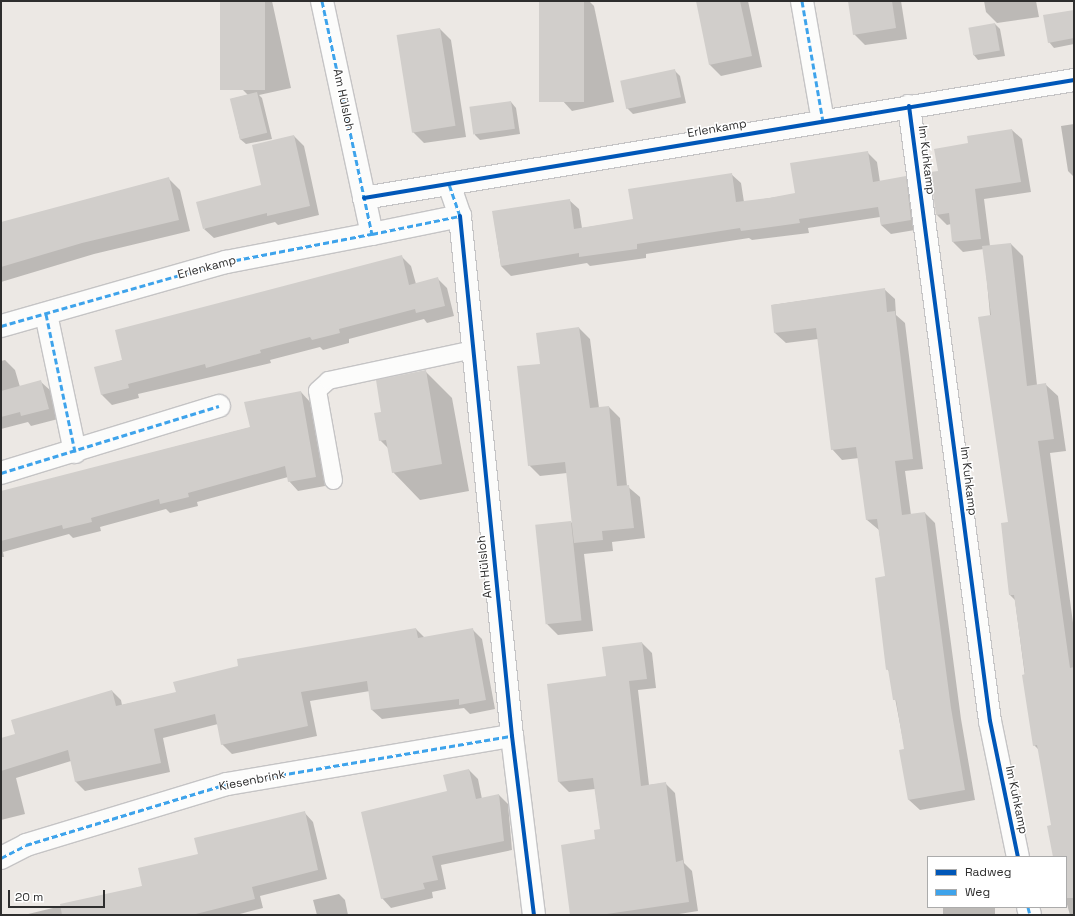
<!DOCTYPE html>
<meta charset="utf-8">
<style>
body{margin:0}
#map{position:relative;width:1075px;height:916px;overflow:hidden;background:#ece8e4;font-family:"Space Grotesk",sans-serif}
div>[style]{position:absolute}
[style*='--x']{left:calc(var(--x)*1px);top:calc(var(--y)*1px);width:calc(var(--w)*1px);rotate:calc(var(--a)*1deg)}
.shadow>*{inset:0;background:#0003;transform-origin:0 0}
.building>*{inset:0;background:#d1cecb;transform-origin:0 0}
.roads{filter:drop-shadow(1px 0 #c5c4c5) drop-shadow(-1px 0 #c5c4c5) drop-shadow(0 1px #c5c4c5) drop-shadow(0 -1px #c5c4c5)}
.service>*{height:17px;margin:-8.5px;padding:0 8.5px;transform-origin:8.5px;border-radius:8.5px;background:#fcfcfb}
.minor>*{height:22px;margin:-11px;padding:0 11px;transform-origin:11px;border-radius:11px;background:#fcfcfb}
.quiet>*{height:3px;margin-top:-1.5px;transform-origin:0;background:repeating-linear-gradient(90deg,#3ea3eb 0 6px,transparent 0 9px)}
.cycleway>*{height:4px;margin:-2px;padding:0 2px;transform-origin:2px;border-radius:2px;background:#0057b8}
span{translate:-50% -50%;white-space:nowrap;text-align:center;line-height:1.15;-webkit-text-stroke:3px #fff;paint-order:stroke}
.street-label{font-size:12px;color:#2e2e2e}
.frame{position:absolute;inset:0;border:2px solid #2e2e2e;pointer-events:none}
.legend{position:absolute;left:927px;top:856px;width:140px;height:52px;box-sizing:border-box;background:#fff;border:1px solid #ababab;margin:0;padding:5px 7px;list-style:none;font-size:12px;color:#2e2e2e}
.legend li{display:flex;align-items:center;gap:8px;height:20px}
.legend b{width:20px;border:1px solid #ababab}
.scale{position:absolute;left:8px;top:890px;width:97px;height:18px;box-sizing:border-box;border:2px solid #2e2e2e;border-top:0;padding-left:5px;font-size:12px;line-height:14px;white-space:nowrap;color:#2e2e2e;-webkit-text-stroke:3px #fff;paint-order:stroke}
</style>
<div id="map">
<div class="shadow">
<i style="clip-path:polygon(220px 1px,272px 1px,291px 88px,259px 95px,262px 98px,272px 139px,246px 144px,240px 139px,231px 99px,248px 95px,240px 87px)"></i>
<i style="clip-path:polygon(552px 1px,589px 1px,594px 6px,614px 102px,572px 111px,561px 99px)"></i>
<i style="clip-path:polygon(697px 1px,748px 1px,762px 67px,721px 76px,710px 65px)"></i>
<i style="clip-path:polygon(849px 1px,901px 1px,907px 39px,865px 45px,854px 34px)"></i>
<i style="clip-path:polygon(984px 1px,1036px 1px,1039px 17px,997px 23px,986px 12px)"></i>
<i style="clip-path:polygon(1074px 11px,1074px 44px,1054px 48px,1049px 42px)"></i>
<i style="clip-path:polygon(995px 24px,1000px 29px,1005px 56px,978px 60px,973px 54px)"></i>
<i style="clip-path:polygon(440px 29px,451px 40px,466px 137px,424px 143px,413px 132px)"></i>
<i style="clip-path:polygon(675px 71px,680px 76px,686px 103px,633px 114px,627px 108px)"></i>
<i style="clip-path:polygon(511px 102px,516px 108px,520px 134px,480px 140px,475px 135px,471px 108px)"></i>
<i style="clip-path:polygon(1074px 124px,1074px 177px,1068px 171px,1061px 126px)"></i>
<i style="clip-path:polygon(1012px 130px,1022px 139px,1031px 192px,984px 199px,990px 246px,1011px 244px,1023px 256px,1037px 385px,1045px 384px,1058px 396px,1066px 451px,1050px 453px,1074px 630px,1074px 915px,1070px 915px,1066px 901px,1066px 857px,1054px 857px,1053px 826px,1039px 750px,1034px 745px,1015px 600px,1010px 595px,1009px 523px,984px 249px,963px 252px,953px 242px,951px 224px,947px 225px,937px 215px,939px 172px,969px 144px,968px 137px)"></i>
<i style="clip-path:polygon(294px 136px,304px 146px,319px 215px,278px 225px,275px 222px,214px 238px,204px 229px,262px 186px)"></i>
<i style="clip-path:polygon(867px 152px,877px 162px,880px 182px,905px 177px,915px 187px,921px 229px,891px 234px,881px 225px,880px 217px,808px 228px,809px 233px,752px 240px,749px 238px,646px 254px,646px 258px,590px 266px,587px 263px,511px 276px,501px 266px,493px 212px,569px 200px,579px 209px,582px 228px,634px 220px,731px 174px,741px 183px,744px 202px,796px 194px)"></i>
<i style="clip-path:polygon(168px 178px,180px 190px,190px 231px,94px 254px,1px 282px,1px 223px)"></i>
<i style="clip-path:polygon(401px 256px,411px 266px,416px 284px,437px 278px,447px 288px,454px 316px,427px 323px,424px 319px,349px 339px,349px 343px,323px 350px,320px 347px,270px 360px,271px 363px,138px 394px,139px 398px,112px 405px,102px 395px,95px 368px,123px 360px)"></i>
<i style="clip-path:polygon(884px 289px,895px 299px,896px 315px,905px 323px,923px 469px,905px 471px,911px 515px,925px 513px,935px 523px,961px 719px,975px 800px,920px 810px,909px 800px,905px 750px,890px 672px,887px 669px,886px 577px,879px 530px,867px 520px,859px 458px,842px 460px,832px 449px,818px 339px,786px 343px,775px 333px,772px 305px)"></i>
<i style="clip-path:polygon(579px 328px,590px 339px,599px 408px,609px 407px,620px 418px,627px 486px,640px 497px,645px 538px,612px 542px,613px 551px,584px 554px,593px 631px,558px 635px,547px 624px,571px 522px,573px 524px,567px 473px,540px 476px,529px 465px,541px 364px)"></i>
<i style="clip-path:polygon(5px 360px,15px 370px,20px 387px,41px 382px,51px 391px,58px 419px,31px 426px,28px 422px,1px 429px,1px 361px)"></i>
<i style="clip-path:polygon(425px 371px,452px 398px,469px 491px,420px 500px,393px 472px,389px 449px,380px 440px,382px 413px)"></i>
<i style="clip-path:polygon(301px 392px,310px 402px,325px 486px,298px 491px,289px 481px,288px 477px,197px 502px,198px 506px,170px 513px,166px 509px,100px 527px,101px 531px,73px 538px,69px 534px,3px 552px,4px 557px,1px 557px,1px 492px,252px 427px)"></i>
<i style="clip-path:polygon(416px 629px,425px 638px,473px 630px,482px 639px,495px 709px,470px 714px,464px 708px,382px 719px,372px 710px,370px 691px,310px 701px,317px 736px,232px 754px,222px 744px,218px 724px,163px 738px,170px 772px,85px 791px,76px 782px,71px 761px,16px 778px,25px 814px,1px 820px,1px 739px,16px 735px,12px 721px,112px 691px,121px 700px,122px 705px,177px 693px)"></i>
<i style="clip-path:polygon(642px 643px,652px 653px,656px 688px,638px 690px,649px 785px,665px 783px,675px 793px,684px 863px,692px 871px,698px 911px,673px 915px,572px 915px,601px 830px,595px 789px,569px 792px,559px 782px,548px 685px,607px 677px)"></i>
<i style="clip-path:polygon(469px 770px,478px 779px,482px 799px,499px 795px,508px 804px,512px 850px,441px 865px,446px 889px,432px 892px,433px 898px,391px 908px,382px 898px,448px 792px)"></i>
<i style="clip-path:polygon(304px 812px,313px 822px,327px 879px,260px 896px,263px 908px,236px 915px,24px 915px,144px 886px,199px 855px)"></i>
<i style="clip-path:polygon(339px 894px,345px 900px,348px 915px,317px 915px,313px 900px)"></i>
<i style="left:943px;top:907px;width:52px;height:8px"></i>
</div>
<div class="building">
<i style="left:220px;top:1px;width:45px;height:89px"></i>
<i style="left:539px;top:1px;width:45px;height:101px"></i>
<i style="clip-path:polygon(696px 1px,740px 1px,752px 56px,709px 65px)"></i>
<i style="clip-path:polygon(848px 1px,892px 1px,896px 28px,853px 35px)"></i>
<i style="clip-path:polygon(1074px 10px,1074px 38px,1048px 43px,1043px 15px)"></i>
<i style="left:995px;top:23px;width:28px;height:27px;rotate:80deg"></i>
<i style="left:440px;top:28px;width:99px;height:44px;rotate:81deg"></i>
<i style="left:675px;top:69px;width:29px;height:56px;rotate:78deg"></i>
<i style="left:257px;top:92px;width:42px;height:28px;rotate:76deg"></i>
<i style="left:511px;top:101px;width:28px;height:42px;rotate:82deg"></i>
<i style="clip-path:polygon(1012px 129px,1021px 182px,975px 189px,981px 239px,952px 242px,949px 213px,936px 215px,930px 172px,938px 171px,934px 149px,968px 143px,967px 136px)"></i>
<i style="clip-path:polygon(294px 135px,310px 206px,267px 216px,267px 213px,203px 229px,196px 202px,261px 185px,252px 145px)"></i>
<i style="clip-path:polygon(868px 151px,873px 182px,906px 176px,911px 220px,881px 225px,878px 207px,799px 219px,800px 223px,741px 231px,740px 228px,637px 244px,637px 249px,579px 257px,579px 253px,501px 266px,492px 211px,570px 199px,574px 229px,604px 224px,633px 219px,628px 189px,732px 173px,736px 202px,769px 198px,795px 193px,790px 163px)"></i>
<i style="clip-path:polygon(169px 177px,179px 220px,82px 243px,1px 267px,1px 222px)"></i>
<i style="clip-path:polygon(1011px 243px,1027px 386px,1046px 383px,1054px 439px,1038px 441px,1070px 668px,1074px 667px,1074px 898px,1066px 898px,1066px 857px,1053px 857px,1047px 826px,1051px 825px,1037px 745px,1033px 746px,1022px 675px,1025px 674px,1014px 595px,1009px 595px,1001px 523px,1008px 522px,978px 317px,991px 315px,982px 246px)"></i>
<i style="clip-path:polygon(402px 255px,409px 285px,438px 277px,445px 306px,416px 313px,415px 309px,339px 329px,340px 333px,312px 340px,310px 337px,260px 350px,261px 353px,206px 368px,205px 364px,128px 384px,129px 388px,101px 395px,94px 367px,122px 360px,115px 330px)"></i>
<i style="clip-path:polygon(885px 288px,887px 312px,895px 311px,913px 459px,895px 461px,902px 515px,925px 512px,951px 708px,965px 790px,908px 800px,899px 750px,904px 749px,896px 700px,893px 700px,888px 669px,886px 670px,875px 578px,885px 576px,877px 519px,866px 520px,856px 447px,831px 450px,816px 328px,774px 333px,771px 305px)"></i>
<i style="clip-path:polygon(579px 327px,590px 408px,609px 406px,617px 486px,629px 485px,634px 528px,602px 531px,603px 540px,574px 543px,565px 462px,528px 466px,517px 366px,540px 364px,536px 333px)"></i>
<i style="clip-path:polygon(426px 370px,442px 464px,392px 473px,386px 440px,379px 441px,374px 413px,381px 412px,376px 380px)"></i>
<i style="clip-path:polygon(41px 380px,49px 409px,21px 416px,20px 412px,1px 417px,1px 391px)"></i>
<i style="clip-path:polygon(301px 391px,316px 477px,288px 482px,285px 466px,188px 493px,189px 497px,160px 504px,159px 499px,91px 518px,92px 522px,63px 529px,62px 525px,1px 541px,1px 491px,250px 427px,244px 402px)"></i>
<i style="left:571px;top:521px;width:100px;height:36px;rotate:84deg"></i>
<i style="clip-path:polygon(416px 628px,418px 638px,473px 628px,486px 700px,459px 705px,459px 699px,371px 710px,367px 681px,301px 692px,308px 726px,221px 745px,215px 714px,154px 729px,161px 763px,75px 782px,68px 750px,1px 771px,1px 738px,15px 734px,11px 720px,112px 690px,116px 706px,176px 692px,173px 682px,238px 666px,237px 659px)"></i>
<i style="clip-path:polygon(642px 642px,647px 679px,629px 681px,641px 786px,666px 782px,676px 862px,683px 860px,689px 902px,600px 915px,570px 915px,561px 845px,595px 839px,594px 830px,600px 829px,593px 778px,558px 782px,547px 684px,606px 676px,602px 647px)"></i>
<i style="clip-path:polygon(469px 769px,476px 799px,499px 794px,504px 841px,432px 856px,438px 880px,423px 883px,425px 889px,381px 899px,361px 812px,447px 791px,443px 775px)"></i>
<i style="clip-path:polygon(305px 811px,318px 870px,252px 887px,255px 899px,192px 915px,62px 915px,60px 904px,142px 886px,138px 868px,198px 854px,194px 838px)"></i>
</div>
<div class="roads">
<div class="service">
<i style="--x:333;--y:480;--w:91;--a:-100.1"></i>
<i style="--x:317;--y:390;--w:15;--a:-42"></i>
<i style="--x:328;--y:380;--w:148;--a:-12.1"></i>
</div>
<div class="minor">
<i style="--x:322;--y:1;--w:238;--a:77.9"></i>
<i style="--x:372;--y:234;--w:90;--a:-11.6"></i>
<i style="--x:460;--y:216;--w:34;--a:-109"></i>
<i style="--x:802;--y:1;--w:122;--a:80.1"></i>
<i style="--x:909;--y:106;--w:620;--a:82.5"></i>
<i style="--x:990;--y:721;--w:139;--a:78.4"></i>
<i style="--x:364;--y:198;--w:720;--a:-9.44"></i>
<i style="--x:460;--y:216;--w:523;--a:84.29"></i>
<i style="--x:512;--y:736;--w:180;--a:83"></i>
<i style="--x:46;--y:314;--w:141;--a:78.1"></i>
<i style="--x:1;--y:326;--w:234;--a:-15.9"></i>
<i style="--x:226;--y:262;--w:149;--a:-10.9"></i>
<i style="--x:1;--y:473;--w:228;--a:-17.1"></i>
<i style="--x:1;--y:858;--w:28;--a:-27"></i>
<i style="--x:26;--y:845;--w:210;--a:-16.9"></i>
<i style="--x:227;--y:784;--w:289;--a:-9.6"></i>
<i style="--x:1028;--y:907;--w:8;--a:76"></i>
</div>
</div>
<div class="quiet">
<i style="--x:322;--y:1;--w:238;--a:77.9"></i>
<i style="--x:372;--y:234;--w:90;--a:-11.6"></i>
<i style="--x:460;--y:216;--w:34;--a:-109"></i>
<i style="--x:802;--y:1;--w:122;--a:80.1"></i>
<i style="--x:46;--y:314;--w:141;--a:78.1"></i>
<i style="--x:1;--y:326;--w:234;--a:-15.9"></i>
<i style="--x:226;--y:262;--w:149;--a:-10.9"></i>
<i style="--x:1;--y:473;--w:228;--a:-17.1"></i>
<i style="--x:1;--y:858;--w:28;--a:-27"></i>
<i style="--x:26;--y:845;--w:210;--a:-16.9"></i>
<i style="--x:227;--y:784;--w:289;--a:-9.6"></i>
<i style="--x:1028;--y:907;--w:8;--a:76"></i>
</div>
<div class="cycleway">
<i style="--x:909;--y:106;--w:620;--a:82.5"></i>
<i style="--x:990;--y:721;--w:139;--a:78.4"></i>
<i style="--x:364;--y:198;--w:720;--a:-9.44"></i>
<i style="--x:460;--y:216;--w:523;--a:84.29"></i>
<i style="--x:512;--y:736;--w:180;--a:83"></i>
</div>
<div class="street-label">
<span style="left:343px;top:100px;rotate:78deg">Am Hülsloh</span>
<span style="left:717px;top:129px;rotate:-10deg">Erlenkamp</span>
<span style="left:926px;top:160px;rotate:83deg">Im Kuhkamp</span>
<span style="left:207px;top:268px;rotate:-15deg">Erlenkamp</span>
<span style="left:968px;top:481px;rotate:83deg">Im Kuhkamp</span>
<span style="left:485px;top:567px;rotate:-96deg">Am Hülsloh</span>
<span style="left:252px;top:781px;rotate:-11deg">Kiesenbrink</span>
<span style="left:1016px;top:800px;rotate:78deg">Im Kuhkamp</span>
</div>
<div class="frame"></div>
<ul class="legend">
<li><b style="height:5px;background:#0057b8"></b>Radweg</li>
<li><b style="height:5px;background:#3ea3eb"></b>Weg</li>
</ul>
<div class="scale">20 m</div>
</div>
